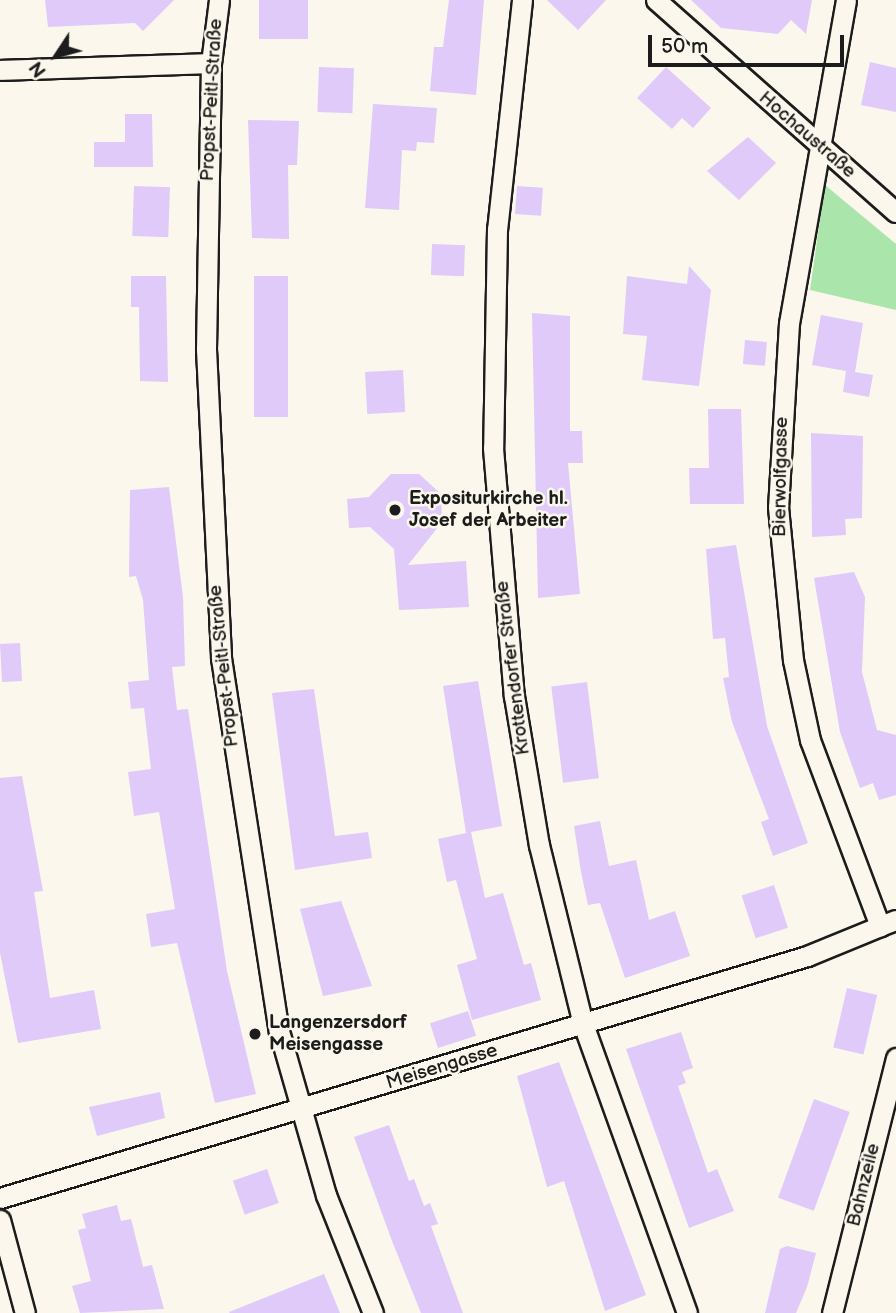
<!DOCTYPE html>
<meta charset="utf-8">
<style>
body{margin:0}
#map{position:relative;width:896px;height:1313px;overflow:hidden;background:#fbf7ec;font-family:"Balsamiq Sans",sans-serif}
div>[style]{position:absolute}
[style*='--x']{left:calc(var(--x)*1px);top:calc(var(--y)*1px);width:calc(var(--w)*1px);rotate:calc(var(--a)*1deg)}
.green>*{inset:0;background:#aae5ab}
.building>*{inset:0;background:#dfcafa;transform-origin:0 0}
.roads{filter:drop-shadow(2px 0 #1c1c1c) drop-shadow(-2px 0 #1c1c1c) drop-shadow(0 2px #1c1c1c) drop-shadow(0 -2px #1c1c1c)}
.minor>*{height:19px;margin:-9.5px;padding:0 9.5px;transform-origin:9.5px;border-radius:9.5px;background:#fbf7ec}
.dots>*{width:19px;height:19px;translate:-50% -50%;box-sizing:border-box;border:4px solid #fbf7ec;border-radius:50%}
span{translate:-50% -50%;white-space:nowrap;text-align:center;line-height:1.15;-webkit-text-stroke:5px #fbf7ec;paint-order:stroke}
.street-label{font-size:19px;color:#1c1c1c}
.poi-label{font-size:19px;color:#1c1c1c;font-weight:700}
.left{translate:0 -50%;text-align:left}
.north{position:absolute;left:21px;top:21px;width:70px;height:70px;-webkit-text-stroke:5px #fbf7ec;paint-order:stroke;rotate:234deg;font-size:19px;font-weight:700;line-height:28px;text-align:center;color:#1c1c1c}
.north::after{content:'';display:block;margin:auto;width:24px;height:32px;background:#1c1c1c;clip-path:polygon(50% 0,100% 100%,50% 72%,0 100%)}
.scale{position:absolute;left:648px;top:35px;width:196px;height:32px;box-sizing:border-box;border:4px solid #1c1c1c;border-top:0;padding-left:9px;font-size:21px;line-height:24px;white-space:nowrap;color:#1c1c1c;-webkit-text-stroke:5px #fbf7ec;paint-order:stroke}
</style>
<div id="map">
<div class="green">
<i style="clip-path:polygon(825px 185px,896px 244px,896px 310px,810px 290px)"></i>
</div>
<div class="building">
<i style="clip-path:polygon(45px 0,174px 0,143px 31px,135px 23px,48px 27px)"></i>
<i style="left:259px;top:0;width:49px;height:39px"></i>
<i style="clip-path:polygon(449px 0,484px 0,476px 95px,430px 91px,434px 47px,443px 47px)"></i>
<i style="clip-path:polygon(547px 0,606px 0,578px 30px)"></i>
<i style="clip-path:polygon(691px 0,812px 0,806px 34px,791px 20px,778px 34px,721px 28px)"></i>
<i style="clip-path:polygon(870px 62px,896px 68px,896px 112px,861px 105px)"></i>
<i style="left:319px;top:67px;width:35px;height:45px;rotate:2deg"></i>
<i style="clip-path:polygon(666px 67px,711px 108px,693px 128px,682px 118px,672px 129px,637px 98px)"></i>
<i style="clip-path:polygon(373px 104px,437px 108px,434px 143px,417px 142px,416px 151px,402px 150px,399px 210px,365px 208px)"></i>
<i style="clip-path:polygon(125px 114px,152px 114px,153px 167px,94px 167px,94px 142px,125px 142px)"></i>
<i style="clip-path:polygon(248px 120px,299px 121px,297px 165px,288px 165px,289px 239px,252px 238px)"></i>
<i style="clip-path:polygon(748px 137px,776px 163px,739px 200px,707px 171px)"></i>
<i style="left:134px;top:186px;width:36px;height:50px;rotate:2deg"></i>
<i style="left:517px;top:186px;width:26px;height:28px;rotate:4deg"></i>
<i style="left:432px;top:244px;width:33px;height:31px;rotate:2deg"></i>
<i style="clip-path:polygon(689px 266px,711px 290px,699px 386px,642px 380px,647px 336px,623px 334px,627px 276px,687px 284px)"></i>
<i style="clip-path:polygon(131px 276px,166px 276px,168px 382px,140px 381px,139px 307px,131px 307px)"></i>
<i style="left:254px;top:276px;width:34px;height:141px"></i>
<i style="clip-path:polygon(532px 313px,570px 316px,570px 431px,582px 431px,583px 463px,568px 463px,580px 594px,538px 598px)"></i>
<i style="clip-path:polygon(821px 315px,863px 323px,855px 372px,873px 375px,869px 397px,843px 392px,846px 371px,812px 365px)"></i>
<i style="left:745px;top:340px;width:22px;height:24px;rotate:5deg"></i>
<i style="left:403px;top:370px;width:42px;height:38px;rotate:87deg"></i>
<i style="clip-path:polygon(708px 409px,741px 409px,744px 504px,690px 504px,689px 468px,709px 468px)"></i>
<i style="clip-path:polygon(811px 433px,863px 436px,862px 518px,845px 519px,846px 535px,812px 537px)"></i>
<i style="clip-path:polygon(391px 474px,419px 474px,441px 494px,442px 522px,408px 565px,466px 561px,469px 607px,399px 610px,394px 549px,370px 527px,349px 528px,347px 499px,369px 497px)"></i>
<i style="clip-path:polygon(169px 487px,183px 597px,185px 666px,172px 667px,177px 710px,188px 709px,227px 971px,256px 1094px,215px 1103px,177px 943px,151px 947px,146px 914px,175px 909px,159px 812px,134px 816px,128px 772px,151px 769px,144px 708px,131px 709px,128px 682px,149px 680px,143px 600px,136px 576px,129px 577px,130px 490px)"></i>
<i style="clip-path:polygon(736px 545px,767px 726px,808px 843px,773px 856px,761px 822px,769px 819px,732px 722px,723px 678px,729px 677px,725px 638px,713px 639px,706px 549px)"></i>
<i style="clip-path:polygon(854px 572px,865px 597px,862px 672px,877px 730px,896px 735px,896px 795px,879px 800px,873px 783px,860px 788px,840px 732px,814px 578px)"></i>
<i style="left:20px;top:643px;width:38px;height:20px;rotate:87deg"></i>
<i style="clip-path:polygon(478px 681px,502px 826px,471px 832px,485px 898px,503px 893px,524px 965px,531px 963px,541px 1000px,472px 1020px,457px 965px,477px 959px,456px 880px,447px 882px,438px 839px,466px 833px,443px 686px)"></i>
<i style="left:587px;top:682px;width:97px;height:36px;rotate:83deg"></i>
<i style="clip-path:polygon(314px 689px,335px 836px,368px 832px,372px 858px,295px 870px,272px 693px)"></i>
<i style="clip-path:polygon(22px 776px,43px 891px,34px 892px,50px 998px,94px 990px,101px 1029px,18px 1043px,0 953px,0 778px)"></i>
<i style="clip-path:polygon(600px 821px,609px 866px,636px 860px,649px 920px,675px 911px,690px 956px,625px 978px,600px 903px,588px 905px,581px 872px,574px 826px)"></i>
<i style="left:774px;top:885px;width:45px;height:34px;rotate:72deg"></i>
<i style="clip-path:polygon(341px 901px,372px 986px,323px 996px,300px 909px)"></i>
<i style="left:847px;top:988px;width:31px;height:61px;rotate:13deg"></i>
<i style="left:468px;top:1011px;width:26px;height:40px;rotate:72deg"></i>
<i style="clip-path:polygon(681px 1032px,693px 1068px,682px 1072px,686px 1083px,678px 1086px,708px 1173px,717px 1169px,734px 1211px,689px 1228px,626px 1049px)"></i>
<i style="clip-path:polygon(559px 1062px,646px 1295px,605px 1311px,564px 1181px,547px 1187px,517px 1076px)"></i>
<i style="clip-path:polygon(160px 1092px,165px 1118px,97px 1136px,89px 1107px)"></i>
<i style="left:814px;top:1099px;width:38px;height:105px;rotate:20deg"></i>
<i style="clip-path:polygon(389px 1125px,409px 1181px,414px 1179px,424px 1206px,430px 1203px,438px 1224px,431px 1226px,463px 1313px,421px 1313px,392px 1241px,354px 1137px)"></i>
<i style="left:267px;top:1169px;width:36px;height:36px;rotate:71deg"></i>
<i style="clip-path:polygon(117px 1205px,121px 1221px,131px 1219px,143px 1267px,152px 1265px,164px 1309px,80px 1313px,72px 1286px,91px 1281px,78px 1230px,86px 1228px,82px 1214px)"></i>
<i style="clip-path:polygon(787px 1246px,816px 1253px,807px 1287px,796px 1313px,765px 1313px,780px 1249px)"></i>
<i style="clip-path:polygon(324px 1274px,340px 1313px,230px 1313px,229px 1312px)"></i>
</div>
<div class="roads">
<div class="minor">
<i style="--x:219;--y:0;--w:64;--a:97.2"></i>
<i style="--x:211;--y:63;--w:286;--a:91"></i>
<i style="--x:206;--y:349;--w:309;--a:87.2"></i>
<i style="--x:221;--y:658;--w:377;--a:81.2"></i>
<i style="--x:279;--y:1031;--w:171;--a:74"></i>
<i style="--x:326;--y:1195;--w:127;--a:68.3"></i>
<i style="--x:522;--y:0;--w:230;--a:96.2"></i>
<i style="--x:497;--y:229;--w:219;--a:91"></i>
<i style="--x:493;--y:448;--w:249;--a:85.2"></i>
<i style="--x:514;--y:696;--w:151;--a:80.5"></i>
<i style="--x:539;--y:845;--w:184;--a:76.2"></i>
<i style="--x:583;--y:1024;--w:307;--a:70.2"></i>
<i style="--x:656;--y:0;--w:320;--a:41.5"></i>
<i style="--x:846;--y:0;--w:328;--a:100"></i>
<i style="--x:789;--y:323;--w:184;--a:93.4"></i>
<i style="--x:778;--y:507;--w:154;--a:84.4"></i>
<i style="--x:793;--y:660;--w:82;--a:78"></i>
<i style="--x:810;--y:740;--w:199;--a:69.4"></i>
<i style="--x:880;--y:926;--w:17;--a:-21"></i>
<i style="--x:0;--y:70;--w:211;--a:-1.9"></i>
<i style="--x:0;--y:1198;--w:843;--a:-16.69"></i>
<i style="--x:807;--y:956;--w:79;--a:-22.3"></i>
<i style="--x:0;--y:1220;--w:96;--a:75"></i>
<i style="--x:832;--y:1313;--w:263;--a:-75.9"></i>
</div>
</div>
<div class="dots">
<i style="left:395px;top:510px;background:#1c1c1c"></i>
<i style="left:255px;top:1034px;background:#1c1c1c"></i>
</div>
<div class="street-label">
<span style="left:212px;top:100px;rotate:-87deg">Propst-Peitl-Straße</span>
<span style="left:807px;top:135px;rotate:41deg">Hochaustraße</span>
<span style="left:781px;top:477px;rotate:-89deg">Bierwolfgasse</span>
<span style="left:224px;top:666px;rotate:-96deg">Propst-Peitl-Straße</span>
<span style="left:513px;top:668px;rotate:-97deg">Krottendorfer Straße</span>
<span style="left:442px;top:1067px;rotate:-17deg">Meisengasse</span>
<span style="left:864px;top:1185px;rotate:-76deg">Bahnzeile</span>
</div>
<div class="poi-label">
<span class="left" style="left:409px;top:510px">Expositurkirche hl.<br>Josef der Arbeiter</span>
<span class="left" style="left:269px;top:1034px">Langenzersdorf<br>Meisengasse</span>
</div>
<div class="north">N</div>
<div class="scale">50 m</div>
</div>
